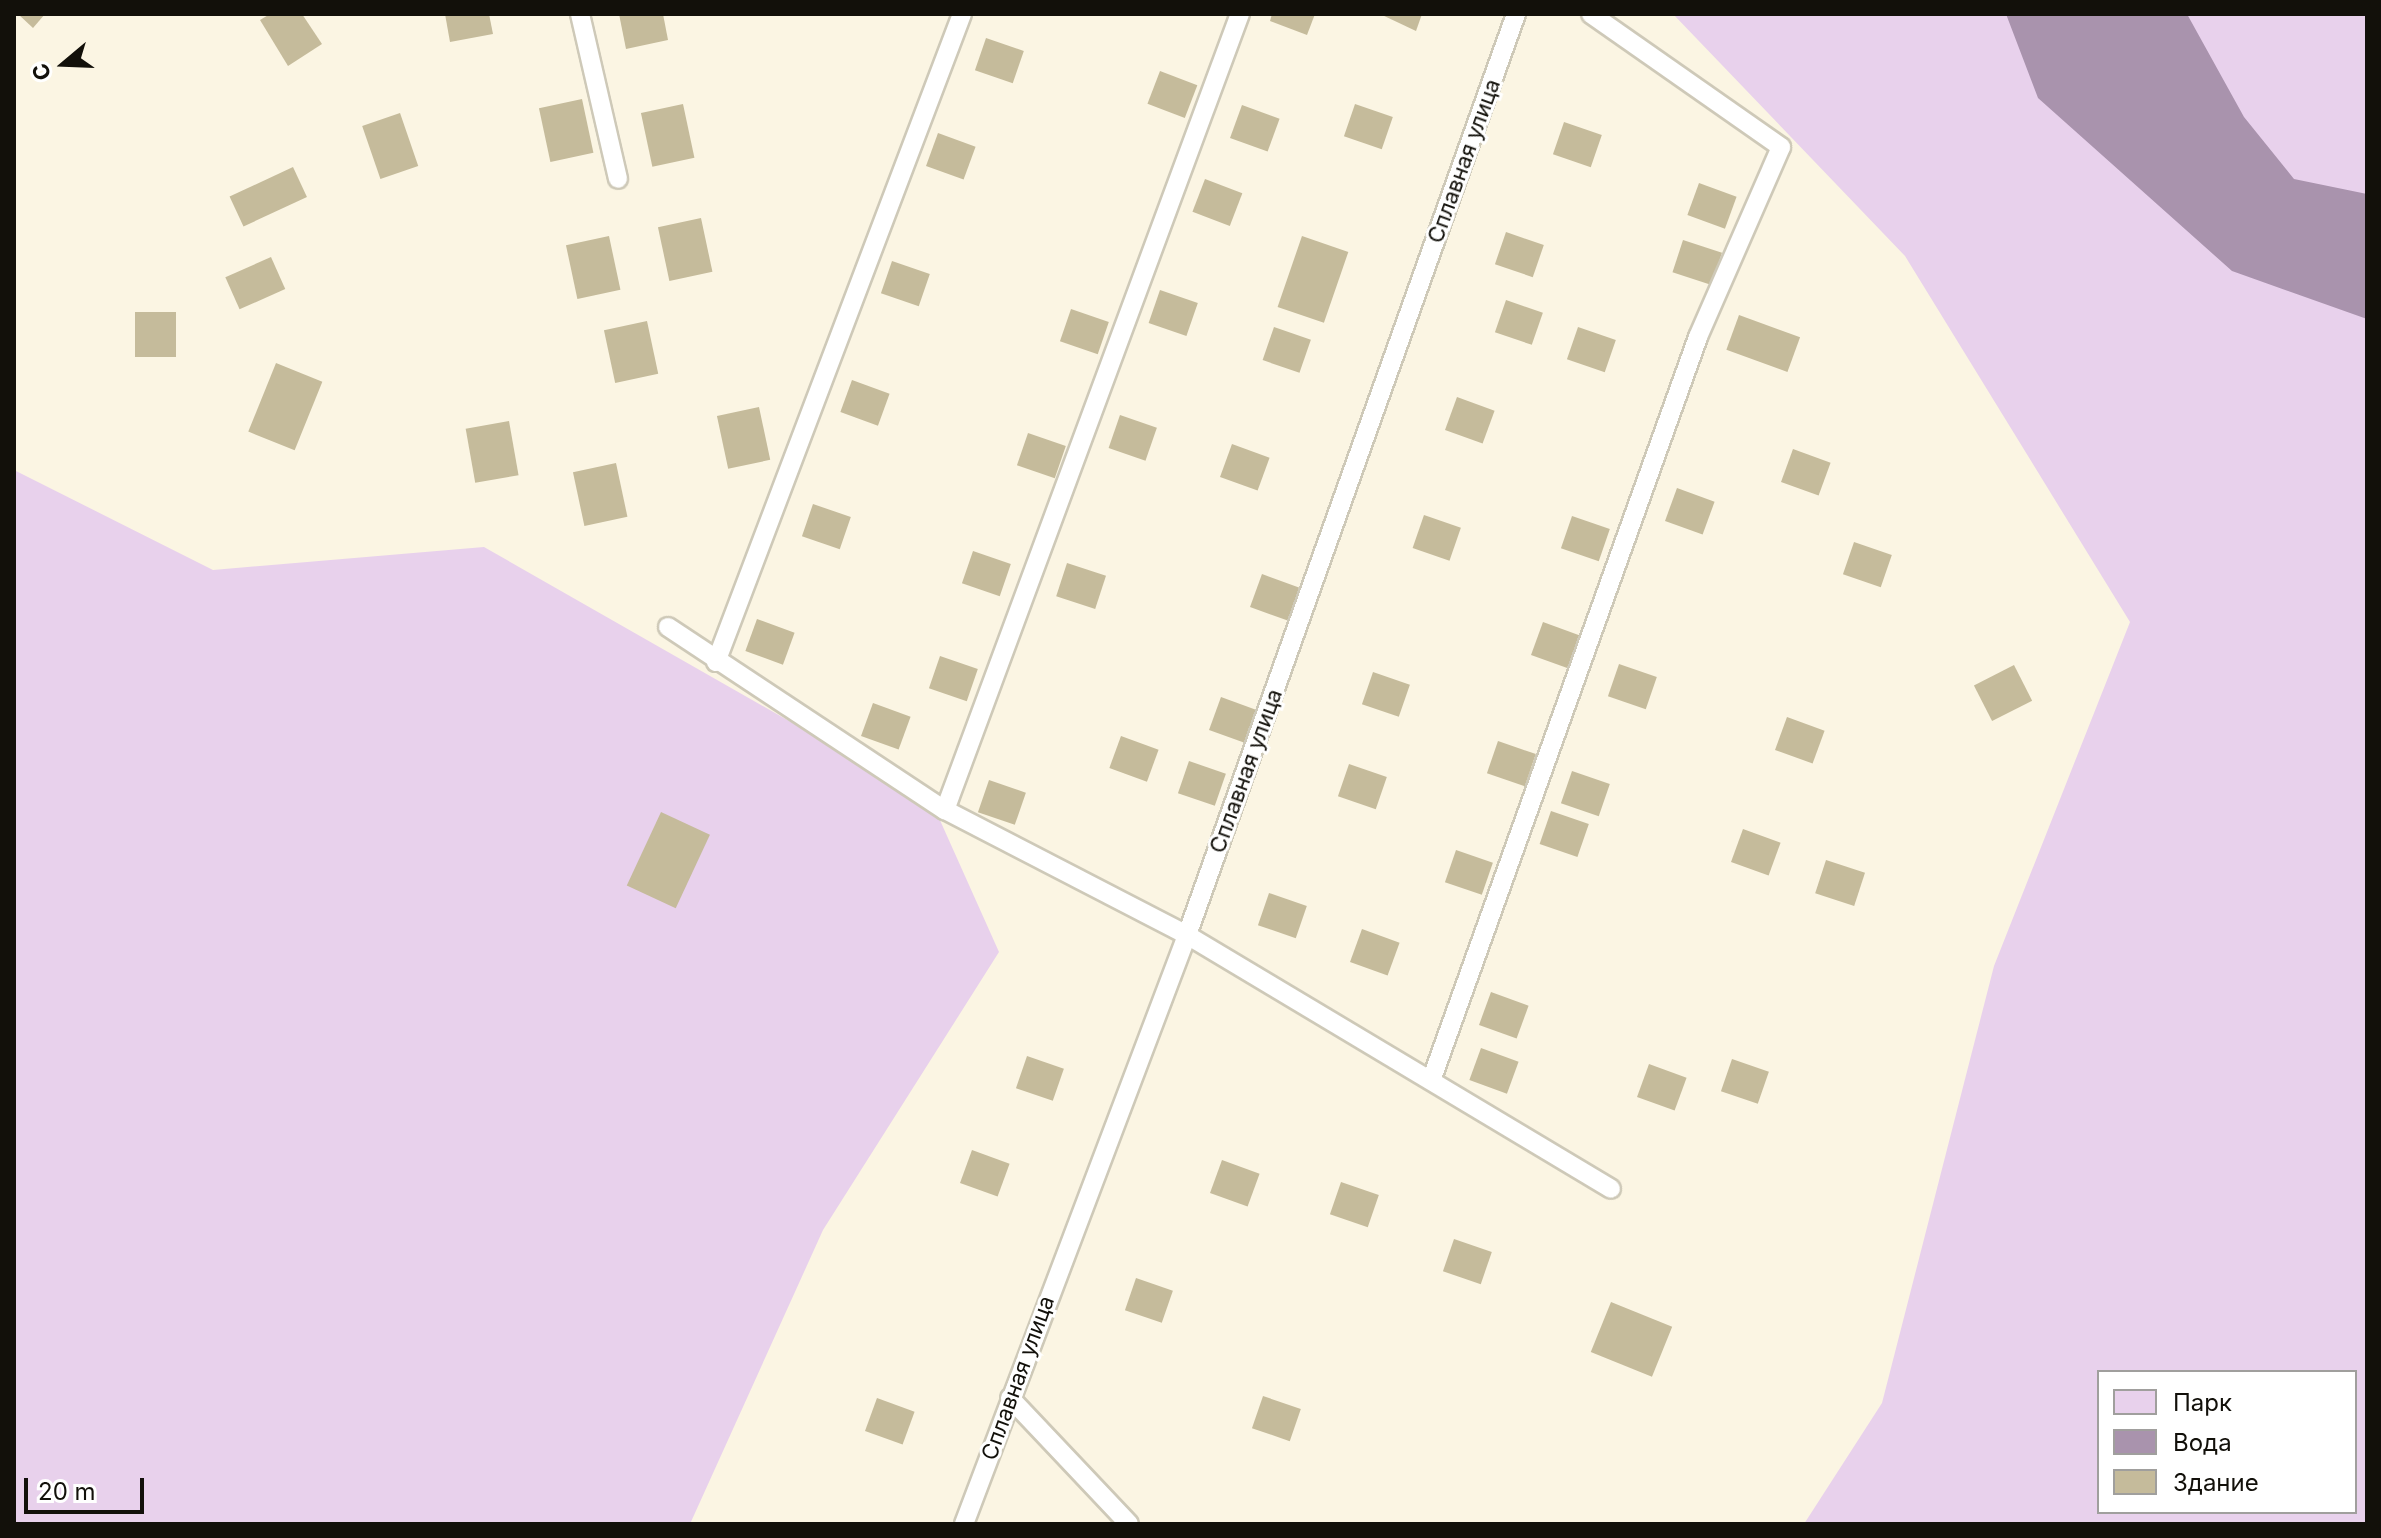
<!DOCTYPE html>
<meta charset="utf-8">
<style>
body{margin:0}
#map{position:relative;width:2381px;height:1538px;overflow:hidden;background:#fbf5e3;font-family:Inter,sans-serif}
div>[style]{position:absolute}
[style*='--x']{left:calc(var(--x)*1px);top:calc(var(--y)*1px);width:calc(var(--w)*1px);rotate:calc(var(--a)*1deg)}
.green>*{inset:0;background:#e8d1ec}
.water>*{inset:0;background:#a993ad}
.building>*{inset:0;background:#c5bb9b;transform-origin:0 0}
.roads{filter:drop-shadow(2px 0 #cec9b8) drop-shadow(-2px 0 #cec9b8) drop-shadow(0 2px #cec9b8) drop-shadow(0 -2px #cec9b8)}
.service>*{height:18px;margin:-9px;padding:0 9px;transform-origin:9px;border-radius:9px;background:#fff}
span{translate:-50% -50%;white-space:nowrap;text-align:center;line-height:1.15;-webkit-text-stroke:6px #fff;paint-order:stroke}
.street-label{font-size:22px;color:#12100a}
.frame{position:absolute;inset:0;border:16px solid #12100a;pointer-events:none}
.legend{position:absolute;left:2097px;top:1370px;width:260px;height:144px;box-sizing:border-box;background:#fff;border:2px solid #a09f9d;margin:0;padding:10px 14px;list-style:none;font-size:24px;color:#12100a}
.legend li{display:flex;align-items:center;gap:16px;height:40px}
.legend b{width:40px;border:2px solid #a09f9d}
.north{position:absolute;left:24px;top:24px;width:80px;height:80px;-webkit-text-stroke:6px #fff;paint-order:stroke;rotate:251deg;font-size:22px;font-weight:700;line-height:32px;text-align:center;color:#12100a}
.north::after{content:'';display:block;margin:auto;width:28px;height:36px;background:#12100a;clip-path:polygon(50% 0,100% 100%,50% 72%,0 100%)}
.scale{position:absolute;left:24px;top:1478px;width:120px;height:36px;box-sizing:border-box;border:4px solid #12100a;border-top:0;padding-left:10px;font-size:24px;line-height:28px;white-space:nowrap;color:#12100a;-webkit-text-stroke:6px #fff;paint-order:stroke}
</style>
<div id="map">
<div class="green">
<i style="clip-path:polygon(evenodd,1673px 14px,2367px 14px,2367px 1524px,1804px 1524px,1882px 1403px,1994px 966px,2130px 622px,1905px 256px,1673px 14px,2099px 1372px,2355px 1372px,2355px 1512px,2099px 1512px,2099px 1372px)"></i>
<i style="clip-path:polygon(14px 470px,213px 570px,484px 547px,945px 810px,939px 818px,999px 952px,823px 1230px,690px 1524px,14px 1524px)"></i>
</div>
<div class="water">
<i style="clip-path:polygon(2006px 14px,2187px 14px,2244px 117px,2294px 179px,2367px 194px,2367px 319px,2232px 271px,2038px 98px)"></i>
</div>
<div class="building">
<i style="clip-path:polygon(18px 14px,45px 14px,33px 28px)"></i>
<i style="clip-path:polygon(270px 14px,302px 14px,322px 44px,288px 66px,260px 20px)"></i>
<i style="clip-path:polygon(445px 14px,489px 14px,493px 34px,450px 42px)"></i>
<i style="clip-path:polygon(619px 14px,663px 14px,668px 40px,626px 49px)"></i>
<i style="clip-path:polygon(1272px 14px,1315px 14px,1307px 35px,1270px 21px)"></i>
<i style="clip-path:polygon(1380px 14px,1422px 14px,1416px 31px)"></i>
<i style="left:986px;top:38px;width:40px;height:34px;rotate:19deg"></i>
<i style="left:1160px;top:71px;width:40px;height:35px;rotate:21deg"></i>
<i style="left:582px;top:99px;width:55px;height:44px;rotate:78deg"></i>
<i style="left:683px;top:104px;width:55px;height:43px;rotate:78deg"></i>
<i style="left:1355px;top:104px;width:40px;height:34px;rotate:19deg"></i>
<i style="left:1242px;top:105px;width:40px;height:35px;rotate:20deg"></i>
<i style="left:400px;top:113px;width:56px;height:40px;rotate:71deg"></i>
<i style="left:1564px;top:122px;width:40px;height:34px;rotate:19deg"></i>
<i style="left:938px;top:133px;width:40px;height:35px;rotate:20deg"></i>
<i style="left:293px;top:167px;width:33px;height:70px;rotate:65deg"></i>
<i style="left:1205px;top:179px;width:40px;height:35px;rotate:21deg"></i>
<i style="left:1699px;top:183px;width:40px;height:34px;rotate:20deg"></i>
<i style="left:701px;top:218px;width:55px;height:44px;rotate:78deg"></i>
<i style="left:1506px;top:232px;width:40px;height:34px;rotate:19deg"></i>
<i style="left:609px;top:236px;width:55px;height:44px;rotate:78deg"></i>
<i style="left:1302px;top:236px;width:49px;height:75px;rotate:19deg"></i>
<i style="left:1683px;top:240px;width:41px;height:34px;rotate:18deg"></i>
<i style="left:271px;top:257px;width:35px;height:50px;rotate:66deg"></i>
<i style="left:892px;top:261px;width:40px;height:34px;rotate:19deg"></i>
<i style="left:1160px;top:290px;width:40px;height:35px;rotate:19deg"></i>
<i style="left:1506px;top:300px;width:39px;height:34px;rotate:19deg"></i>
<i style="left:1071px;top:309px;width:40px;height:34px;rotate:19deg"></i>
<i style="left:135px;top:312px;width:41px;height:45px"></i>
<i style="left:1739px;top:315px;width:65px;height:37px;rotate:20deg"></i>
<i style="left:647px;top:321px;width:54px;height:44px;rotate:78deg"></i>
<i style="left:1274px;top:327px;width:39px;height:35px;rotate:19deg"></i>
<i style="left:1578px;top:327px;width:40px;height:34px;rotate:19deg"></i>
<i style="left:276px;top:363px;width:50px;height:74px;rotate:22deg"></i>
<i style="left:852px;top:380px;width:40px;height:34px;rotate:20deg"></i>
<i style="left:1457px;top:397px;width:40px;height:35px;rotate:20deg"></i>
<i style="left:759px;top:407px;width:54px;height:43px;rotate:78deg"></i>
<i style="left:1120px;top:415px;width:39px;height:35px;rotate:19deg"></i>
<i style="left:509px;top:421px;width:55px;height:44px;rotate:80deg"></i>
<i style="left:1028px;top:433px;width:40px;height:34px;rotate:19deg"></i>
<i style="left:1232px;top:444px;width:40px;height:35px;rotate:20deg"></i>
<i style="left:1793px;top:449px;width:40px;height:35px;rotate:20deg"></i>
<i style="left:616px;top:463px;width:55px;height:44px;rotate:78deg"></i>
<i style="left:1677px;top:488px;width:40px;height:35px;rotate:20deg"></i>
<i style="left:813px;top:504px;width:40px;height:34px;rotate:19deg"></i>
<i style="left:1424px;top:515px;width:39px;height:35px;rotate:19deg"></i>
<i style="left:1572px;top:516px;width:40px;height:34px;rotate:19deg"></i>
<i style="left:1854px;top:542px;width:40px;height:34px;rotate:19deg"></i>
<i style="left:973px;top:551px;width:40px;height:34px;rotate:19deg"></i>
<i style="left:1067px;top:563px;width:41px;height:35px;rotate:18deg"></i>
<i style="left:1262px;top:574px;width:40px;height:35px;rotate:20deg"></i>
<i style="left:757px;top:619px;width:40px;height:34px;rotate:20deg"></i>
<i style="left:1543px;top:622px;width:40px;height:35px;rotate:20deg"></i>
<i style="left:940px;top:656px;width:40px;height:34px;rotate:19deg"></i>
<i style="left:1619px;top:664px;width:40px;height:34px;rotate:19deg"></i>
<i style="left:2014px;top:665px;width:40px;height:45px;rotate:63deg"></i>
<i style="left:1373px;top:672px;width:39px;height:34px;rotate:19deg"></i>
<i style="left:1221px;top:697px;width:40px;height:35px;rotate:20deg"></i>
<i style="left:873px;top:703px;width:40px;height:35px;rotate:20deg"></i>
<i style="left:1787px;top:717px;width:40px;height:35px;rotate:20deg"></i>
<i style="left:1121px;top:736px;width:40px;height:34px;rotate:20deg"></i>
<i style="left:1498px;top:741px;width:40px;height:34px;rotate:19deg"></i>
<i style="left:1189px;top:761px;width:39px;height:34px;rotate:19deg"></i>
<i style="left:1349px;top:764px;width:40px;height:34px;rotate:19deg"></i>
<i style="left:1572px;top:771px;width:40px;height:34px;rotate:19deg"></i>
<i style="left:989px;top:780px;width:39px;height:34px;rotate:19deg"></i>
<i style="left:1551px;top:811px;width:40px;height:35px;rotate:19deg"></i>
<i style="left:661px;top:812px;width:54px;height:81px;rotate:25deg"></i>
<i style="left:1743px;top:829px;width:40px;height:35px;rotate:20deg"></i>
<i style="left:1456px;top:850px;width:39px;height:34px;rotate:19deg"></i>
<i style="left:1826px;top:860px;width:41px;height:35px;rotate:18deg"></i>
<i style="left:1269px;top:893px;width:40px;height:34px;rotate:19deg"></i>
<i style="left:1362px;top:929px;width:40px;height:35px;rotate:20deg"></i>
<i style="left:1491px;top:992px;width:40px;height:35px;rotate:20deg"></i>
<i style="left:1481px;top:1048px;width:40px;height:34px;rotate:20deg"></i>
<i style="left:1027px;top:1056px;width:39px;height:34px;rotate:19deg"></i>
<i style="left:1732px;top:1059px;width:39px;height:34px;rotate:19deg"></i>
<i style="left:1649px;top:1064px;width:40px;height:35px;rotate:20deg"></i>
<i style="left:972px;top:1150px;width:40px;height:35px;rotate:20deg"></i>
<i style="left:1222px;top:1160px;width:40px;height:35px;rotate:20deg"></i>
<i style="left:1341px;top:1182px;width:40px;height:34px;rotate:19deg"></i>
<i style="left:1454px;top:1239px;width:40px;height:34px;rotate:19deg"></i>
<i style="left:1136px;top:1278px;width:39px;height:34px;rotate:19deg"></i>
<i style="left:1611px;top:1302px;width:66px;height:54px;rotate:22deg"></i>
<i style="left:1263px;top:1396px;width:40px;height:34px;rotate:19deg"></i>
<i style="left:877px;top:1398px;width:40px;height:35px;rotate:20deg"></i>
</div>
<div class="roads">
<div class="service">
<i style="--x:580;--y:14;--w:169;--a:77"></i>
<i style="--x:668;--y:627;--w:332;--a:33.5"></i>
<i style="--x:945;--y:810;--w:272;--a:27.3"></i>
<i style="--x:1187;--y:935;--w:494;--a:30.9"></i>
<i style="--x:716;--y:662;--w:693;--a:-69.21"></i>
<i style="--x:945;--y:810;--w:849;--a:-69.67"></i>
<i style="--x:1432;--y:1078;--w:787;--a:-70.25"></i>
<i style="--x:1698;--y:337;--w:207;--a:-66.4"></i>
<i style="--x:1781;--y:147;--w:232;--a:-145"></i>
<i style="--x:1010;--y:1398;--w:173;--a:46.6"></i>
<i style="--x:964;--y:1524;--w:630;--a:-69.26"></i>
<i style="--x:1187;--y:935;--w:978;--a:-70.34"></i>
</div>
</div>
<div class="street-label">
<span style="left:1464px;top:161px;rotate:-70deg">Сплавная улица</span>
<span style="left:1246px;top:771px;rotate:-70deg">Сплавная улица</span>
<span style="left:1018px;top:1378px;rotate:-70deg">Сплавная улица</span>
</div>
<div class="frame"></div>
<ul class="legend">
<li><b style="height:22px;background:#e8d1ec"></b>Парк</li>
<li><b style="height:22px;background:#a993ad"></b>Вода</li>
<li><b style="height:22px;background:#c5bb9b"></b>Здание</li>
</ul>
<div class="north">С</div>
<div class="scale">20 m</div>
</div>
